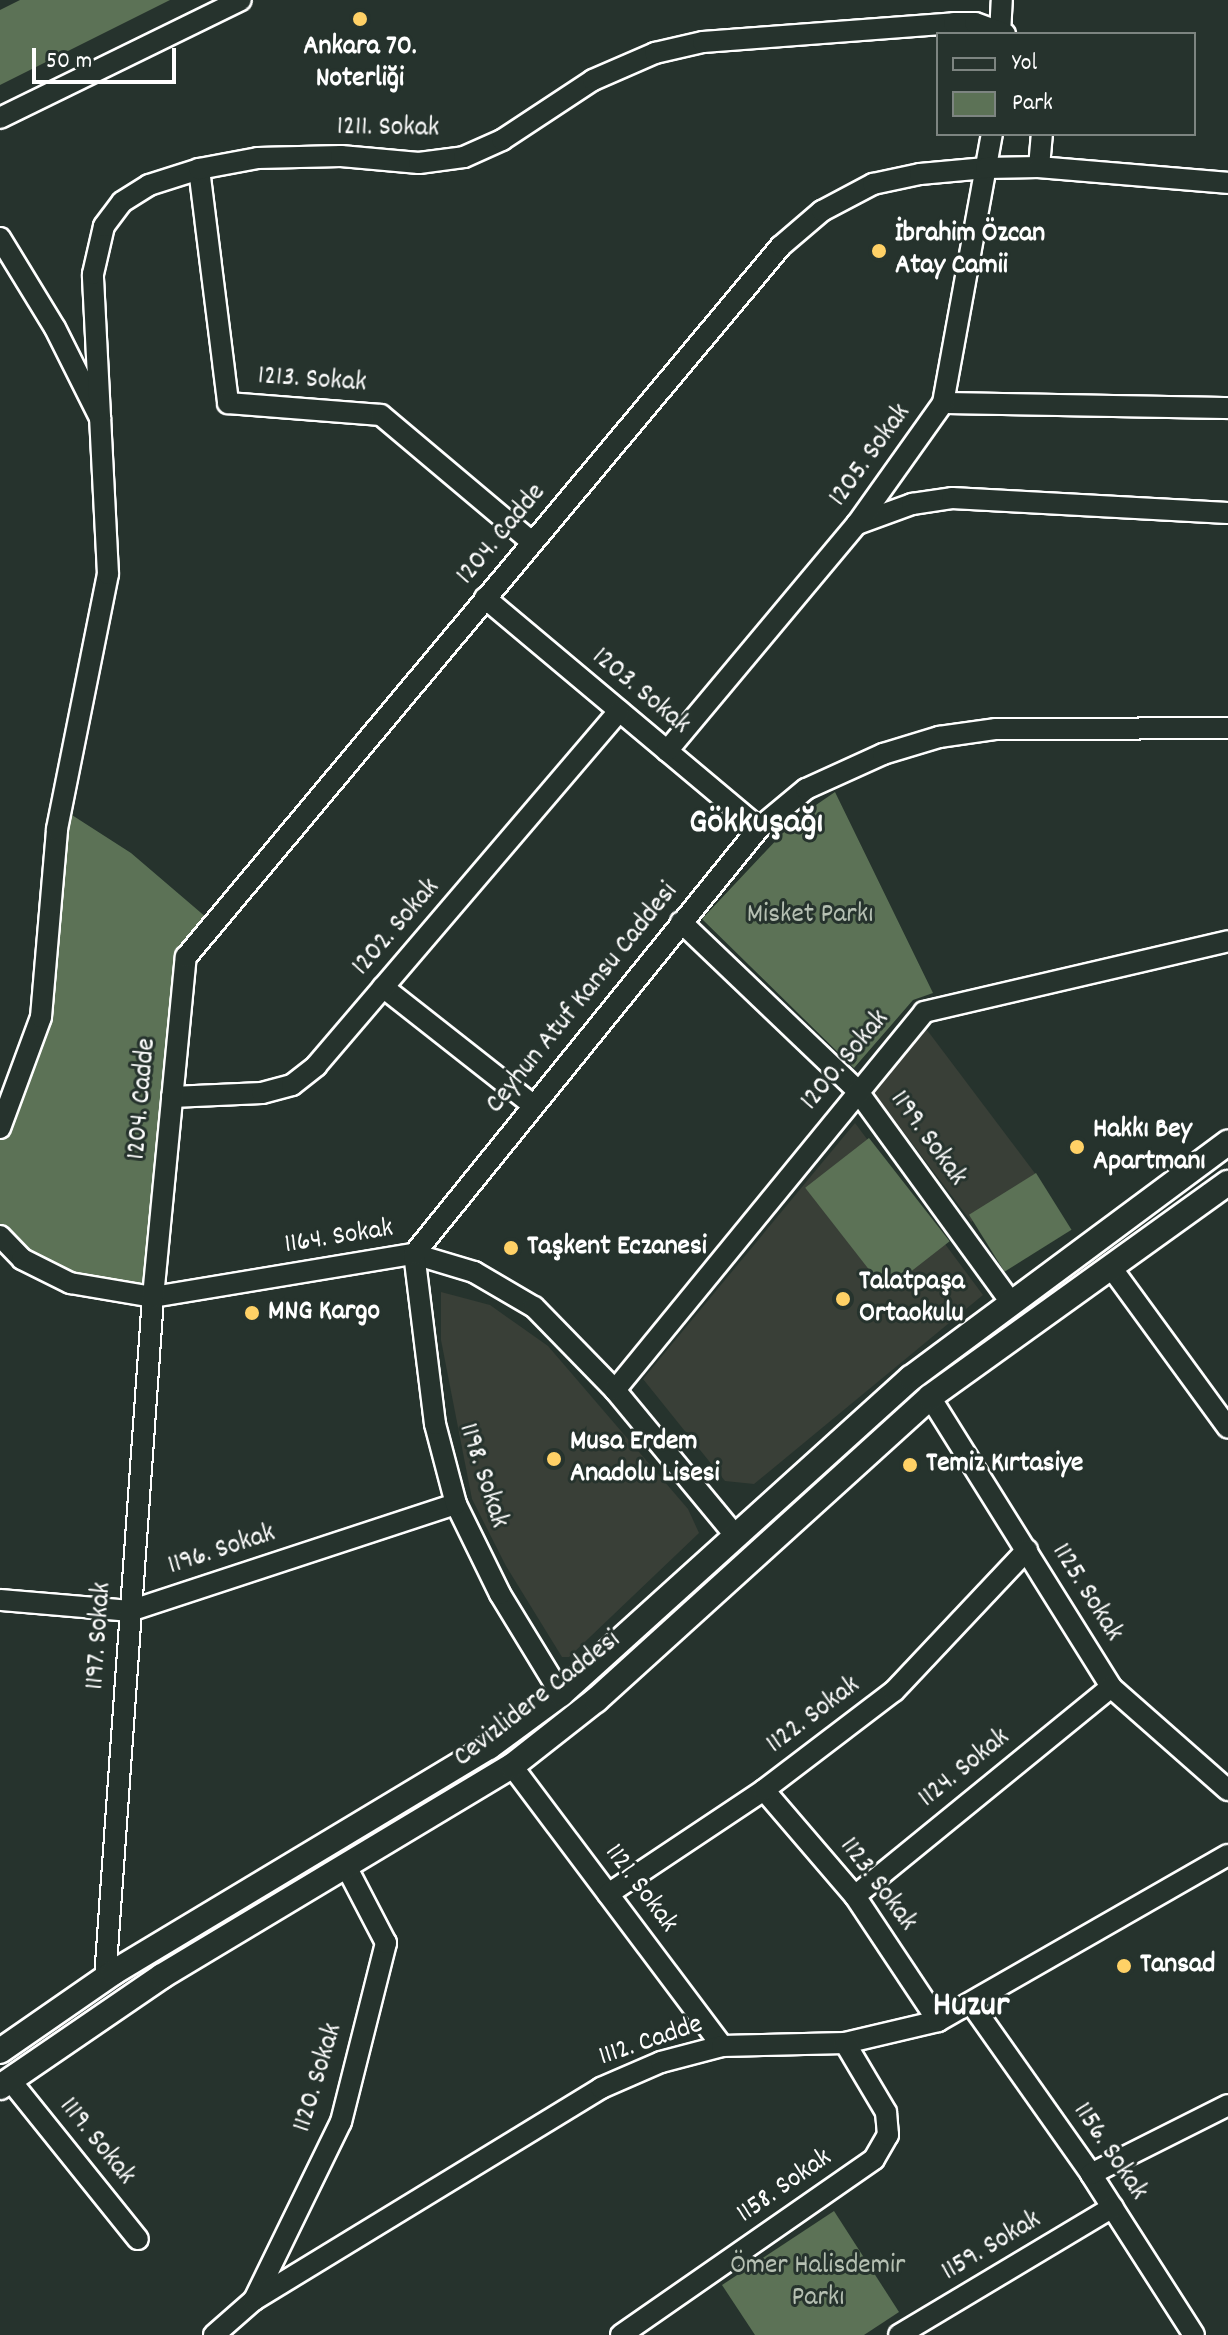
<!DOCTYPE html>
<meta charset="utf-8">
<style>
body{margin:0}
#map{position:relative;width:1228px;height:2335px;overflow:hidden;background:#26332d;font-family:Dekko,sans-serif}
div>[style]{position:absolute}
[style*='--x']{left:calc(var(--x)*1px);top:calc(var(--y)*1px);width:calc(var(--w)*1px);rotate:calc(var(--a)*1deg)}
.built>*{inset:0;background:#393f37;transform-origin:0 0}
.green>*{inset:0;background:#5c7256;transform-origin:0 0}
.roads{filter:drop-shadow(2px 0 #fff) drop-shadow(-2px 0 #fff) drop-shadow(0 2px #fff) drop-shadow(0 -2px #fff)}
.minor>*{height:20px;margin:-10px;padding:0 10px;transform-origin:10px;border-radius:10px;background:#26332d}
.major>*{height:24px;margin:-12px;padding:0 12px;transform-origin:12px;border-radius:12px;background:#26332d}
.dots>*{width:22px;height:22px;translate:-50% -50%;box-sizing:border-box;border:4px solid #26332d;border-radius:50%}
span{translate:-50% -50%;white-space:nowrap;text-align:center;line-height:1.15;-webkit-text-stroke:6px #26332d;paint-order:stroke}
.poi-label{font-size:28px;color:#fff;font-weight:700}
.left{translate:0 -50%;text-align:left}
.street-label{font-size:28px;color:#fff}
.park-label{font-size:28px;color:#b6c0b3}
.district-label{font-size:36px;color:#fff;font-weight:700}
.legend{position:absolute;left:936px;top:32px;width:260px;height:104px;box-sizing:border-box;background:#26332d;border:2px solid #7d8581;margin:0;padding:10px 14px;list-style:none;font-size:24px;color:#fff}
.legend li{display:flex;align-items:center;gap:16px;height:40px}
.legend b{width:40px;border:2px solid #7d8581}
.scale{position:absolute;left:32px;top:48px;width:144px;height:36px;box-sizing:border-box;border:4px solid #fff;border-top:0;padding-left:10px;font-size:24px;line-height:28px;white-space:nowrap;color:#fff;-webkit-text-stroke:6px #26332d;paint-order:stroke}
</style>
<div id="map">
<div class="built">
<i style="left:924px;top:1026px;width:185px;height:80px;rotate:53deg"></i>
<i style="clip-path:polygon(855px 1123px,983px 1295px,754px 1484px,725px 1481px,643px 1379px)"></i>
<i style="clip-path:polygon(441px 1292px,490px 1305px,548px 1346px,688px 1509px,699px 1533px,569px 1657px,562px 1657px,506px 1566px,472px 1499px,441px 1340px)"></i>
</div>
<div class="green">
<i style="clip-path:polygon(20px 0,170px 0,0 85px,0 10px)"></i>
<i style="clip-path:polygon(835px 792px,933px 993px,913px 1000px,854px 1068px,702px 919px,797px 818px)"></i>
<i style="clip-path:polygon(61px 808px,131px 853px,214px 924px,186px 957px,153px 1297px,70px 1283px,0 1236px,0 1128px,41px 1017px)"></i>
<i style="left:869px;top:1138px;width:131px;height:81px;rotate:52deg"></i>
<i style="left:1036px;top:1173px;width:67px;height:79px;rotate:58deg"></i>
<i style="clip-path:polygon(834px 2211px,899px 2312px,864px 2335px,755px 2335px,722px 2285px)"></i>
</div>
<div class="roads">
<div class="minor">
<i style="--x:1000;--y:34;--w:34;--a:-87"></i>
<i style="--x:0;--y:118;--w:268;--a:-26.1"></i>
<i style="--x:1039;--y:167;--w:33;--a:-85"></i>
<i style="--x:199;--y:169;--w:236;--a:82.9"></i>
<i style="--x:228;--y:403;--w:153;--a:4.5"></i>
<i style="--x:381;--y:415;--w:197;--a:40.1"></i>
<i style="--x:0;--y:238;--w:105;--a:58.6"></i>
<i style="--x:55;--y:328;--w:101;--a:63.4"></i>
<i style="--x:943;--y:403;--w:285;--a:1"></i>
<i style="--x:857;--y:524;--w:59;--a:-20"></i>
<i style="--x:912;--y:504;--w:40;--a:-8.5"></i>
<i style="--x:952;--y:498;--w:276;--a:3.1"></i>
<i style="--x:485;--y:598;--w:358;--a:40"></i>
<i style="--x:667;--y:751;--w:296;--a:-50.1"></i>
<i style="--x:857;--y:524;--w:148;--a:-54.6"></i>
<i style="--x:943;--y:403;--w:273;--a:-79.7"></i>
<i style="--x:681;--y:922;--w:242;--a:43.7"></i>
<i style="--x:856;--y:1089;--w:262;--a:54"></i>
<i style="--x:383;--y:987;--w:191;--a:38.2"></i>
<i style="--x:172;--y:1097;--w:90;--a:-2.5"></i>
<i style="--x:262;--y:1093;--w:31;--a:-15"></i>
<i style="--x:292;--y:1085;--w:31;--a:-38"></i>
<i style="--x:316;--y:1066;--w:467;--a:-49.5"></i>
<i style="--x:0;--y:1128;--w:118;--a:-69.7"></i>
<i style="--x:41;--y:1017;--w:189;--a:-85.1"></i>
<i style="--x:57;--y:829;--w:260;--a:-78.7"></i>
<i style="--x:108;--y:574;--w:300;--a:-92.9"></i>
<i style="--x:93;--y:274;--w:49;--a:-77.1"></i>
<i style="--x:104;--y:226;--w:30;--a:-53"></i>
<i style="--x:122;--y:202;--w:32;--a:-32"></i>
<i style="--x:149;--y:185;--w:52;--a:-17.7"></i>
<i style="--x:199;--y:169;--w:60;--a:-10.6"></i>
<i style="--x:258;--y:158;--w:83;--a:-1.4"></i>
<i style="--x:341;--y:156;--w:78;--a:5.1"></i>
<i style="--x:419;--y:163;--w:45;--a:-7.6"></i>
<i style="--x:464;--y:157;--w:42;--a:-24.1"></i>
<i style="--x:502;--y:140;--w:109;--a:-33.4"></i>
<i style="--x:593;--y:80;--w:68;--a:-23.5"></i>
<i style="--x:655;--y:53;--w:49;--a:-12.9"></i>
<i style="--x:703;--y:42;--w:252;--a:-4.3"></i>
<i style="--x:954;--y:23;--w:21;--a:0"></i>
<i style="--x:975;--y:23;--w:32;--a:20"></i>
<i style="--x:0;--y:1236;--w:32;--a:46"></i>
<i style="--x:22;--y:1259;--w:54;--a:26.6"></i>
<i style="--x:70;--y:1283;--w:84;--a:9.6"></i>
<i style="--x:153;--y:1297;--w:265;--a:-9.4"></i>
<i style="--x:414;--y:1254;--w:63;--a:16.7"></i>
<i style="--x:474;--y:1272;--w:69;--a:30.3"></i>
<i style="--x:534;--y:1307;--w:116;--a:45.7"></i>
<i style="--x:615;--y:1390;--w:188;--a:50.4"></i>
<i style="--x:1110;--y:1266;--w:200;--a:53.9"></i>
<i style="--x:615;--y:1390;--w:488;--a:-50.7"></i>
<i style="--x:924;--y:1012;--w:312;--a:-13.1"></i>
<i style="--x:930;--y:1397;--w:342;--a:58"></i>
<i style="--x:1111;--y:1687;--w:156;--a:41.4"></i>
<i style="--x:0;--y:1600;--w:130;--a:4.8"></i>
<i style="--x:130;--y:1611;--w:343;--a:-18.2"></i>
<i style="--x:561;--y:1694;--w:117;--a:-121.4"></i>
<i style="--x:500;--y:1594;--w:100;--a:-116.1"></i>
<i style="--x:456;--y:1504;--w:83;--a:-104.7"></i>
<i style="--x:435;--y:1424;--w:171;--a:-97"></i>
<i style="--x:414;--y:1254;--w:548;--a:-51"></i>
<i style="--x:759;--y:828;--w:61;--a:-39.7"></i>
<i style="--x:806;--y:789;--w:85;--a:-24.4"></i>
<i style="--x:883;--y:754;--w:59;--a:-16.9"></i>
<i style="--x:939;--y:737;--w:58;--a:-8"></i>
<i style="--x:996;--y:729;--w:232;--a:-0.2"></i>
<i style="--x:512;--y:1766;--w:350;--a:53.1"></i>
<i style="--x:764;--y:1790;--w:140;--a:49.4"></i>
<i style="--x:855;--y:1896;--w:150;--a:56.4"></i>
<i style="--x:608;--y:1894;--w:187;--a:-33.7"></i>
<i style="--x:764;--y:1790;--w:163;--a:-37.3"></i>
<i style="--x:894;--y:1691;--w:194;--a:-46.7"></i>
<i style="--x:855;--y:1896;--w:330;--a:-39.2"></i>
<i style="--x:105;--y:1979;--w:684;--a:-85.97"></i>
<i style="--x:153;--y:1297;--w:342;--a:-84.5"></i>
<i style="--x:186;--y:957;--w:927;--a:-50.08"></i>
<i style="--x:781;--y:246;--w:54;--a:-40.5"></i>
<i style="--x:822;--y:211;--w:58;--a:-27.9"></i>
<i style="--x:873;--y:184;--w:48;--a:-12"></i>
<i style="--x:920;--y:174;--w:66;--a:-5.2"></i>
<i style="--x:986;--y:168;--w:53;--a:-1.1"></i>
<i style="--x:1039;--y:167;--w:190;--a:4.8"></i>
<i style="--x:972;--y:2005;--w:207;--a:54.8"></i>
<i style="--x:1091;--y:2174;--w:191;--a:57.4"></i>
<i style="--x:10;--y:2080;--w:204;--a:51.2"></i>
<i style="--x:1091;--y:2174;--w:153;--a:-26.7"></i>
<i style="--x:254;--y:2300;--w:198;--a:-64"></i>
<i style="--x:341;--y:2122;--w:185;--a:-75.9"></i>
<i style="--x:386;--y:1943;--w:85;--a:-117.5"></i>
<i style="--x:214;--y:2335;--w:53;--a:-41.2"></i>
<i style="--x:254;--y:2300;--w:407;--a:-31.4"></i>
<i style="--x:601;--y:2088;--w:65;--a:-23.4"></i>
<i style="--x:661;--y:2062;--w:63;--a:-14.7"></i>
<i style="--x:722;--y:2046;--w:123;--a:-1.4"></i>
<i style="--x:845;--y:2043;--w:96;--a:-13.3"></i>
<i style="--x:938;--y:2021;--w:334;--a:-29.8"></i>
<i style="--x:621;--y:2335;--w:308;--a:-34.8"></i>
<i style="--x:874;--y:2159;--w:28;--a:-60"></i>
<i style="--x:888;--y:2135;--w:23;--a:-95"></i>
<i style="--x:886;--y:2112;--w:80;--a:-120.7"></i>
<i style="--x:899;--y:2335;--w:249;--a:-30.9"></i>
</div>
<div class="major">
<i style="--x:0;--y:2051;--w:139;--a:-34.7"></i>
<i style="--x:114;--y:1972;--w:437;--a:-31"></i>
<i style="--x:489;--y:1747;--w:89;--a:-36.4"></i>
<i style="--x:561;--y:1694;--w:472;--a:-42.1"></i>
<i style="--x:911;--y:1378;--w:395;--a:-36.6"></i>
<i style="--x:0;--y:2087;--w:196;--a:-34.4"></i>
<i style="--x:162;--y:1976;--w:408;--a:-31"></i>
<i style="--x:512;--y:1766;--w:107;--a:-38.2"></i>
<i style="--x:596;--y:1700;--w:451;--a:-42.2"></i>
<i style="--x:930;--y:1397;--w:367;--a:-35.7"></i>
</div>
</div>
<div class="dots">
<i style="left:360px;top:19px;background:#ffd166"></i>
<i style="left:879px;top:251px;background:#ffd166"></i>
<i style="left:1077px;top:1147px;background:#ffd166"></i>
<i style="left:511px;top:1248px;background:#ffd166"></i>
<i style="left:843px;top:1299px;background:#ffd166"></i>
<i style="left:252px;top:1313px;background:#ffd166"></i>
<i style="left:554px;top:1459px;background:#ffd166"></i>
<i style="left:910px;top:1465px;background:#ffd166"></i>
<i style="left:1124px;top:1966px;background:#ffd166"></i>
</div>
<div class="poi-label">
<span style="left:360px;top:64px">Ankara 70.<br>Noterliği</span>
<span class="left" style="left:895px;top:251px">İbrahim Özcan<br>Atay Camii</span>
<span class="left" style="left:1093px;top:1147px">Hakkı Bey<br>Apartmanı</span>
<span class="left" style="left:527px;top:1248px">Taşkent Eczanesi</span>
<span class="left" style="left:859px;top:1299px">Talatpaşa<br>Ortaokulu</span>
<span class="left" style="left:268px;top:1313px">MNG Kargo</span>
<span class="left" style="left:570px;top:1459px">Musa Erdem<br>Anadolu Lisesi</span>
<span class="left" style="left:926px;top:1465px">Temiz Kırtasiye</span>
<span class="left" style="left:1140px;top:1966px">Tansad</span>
</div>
<div class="street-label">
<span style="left:388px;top:129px;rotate:1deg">1211. Sokak</span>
<span style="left:312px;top:381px;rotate:4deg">1213. Sokak</span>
<span style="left:871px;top:456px;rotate:-54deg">1205. Sokak</span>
<span style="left:502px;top:535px;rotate:-50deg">1204. Cadde</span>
<span style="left:640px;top:692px;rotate:40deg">1203. Sokak</span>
<span style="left:397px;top:928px;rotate:-49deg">1202. Sokak</span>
<span style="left:583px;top:999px;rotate:-51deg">Ceyhun Atuf Kansu Caddesi</span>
<span style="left:846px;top:1061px;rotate:-50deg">1200. Sokak</span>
<span style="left:143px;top:1099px;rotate:-85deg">1204. Cadde</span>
<span style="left:927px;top:1139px;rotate:54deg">1199. Sokak</span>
<span style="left:339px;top:1238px;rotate:-9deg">1164. Sokak</span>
<span style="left:482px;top:1476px;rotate:72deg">1198. Sokak</span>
<span style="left:222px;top:1551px;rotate:-18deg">1196. Sokak</span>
<span style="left:1086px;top:1593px;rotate:58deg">1125. Sokak</span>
<span style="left:100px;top:1636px;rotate:-86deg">1197. Sokak</span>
<span style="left:538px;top:1700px;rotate:-38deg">Cevizlidere Caddesi</span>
<span style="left:814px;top:1716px;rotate:-37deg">1122. Sokak</span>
<span style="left:965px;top:1769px;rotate:-39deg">1124. Sokak</span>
<span style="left:877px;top:1885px;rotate:53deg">1123. Sokak</span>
<span style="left:640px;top:1889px;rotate:53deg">1121. Sokak</span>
<span style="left:651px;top:2042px;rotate:-19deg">1112. Cadde</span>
<span style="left:319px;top:2078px;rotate:-73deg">1120. Sokak</span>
<span style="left:96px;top:2142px;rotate:51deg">1119. Sokak</span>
<span style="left:1109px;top:2152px;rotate:56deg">1156. Sokak</span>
<span style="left:785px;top:2187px;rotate:-35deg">1158. Sokak</span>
<span style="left:992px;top:2247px;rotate:-31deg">1159. Sokak</span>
</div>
<div class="park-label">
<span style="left:810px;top:916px">Misket Parkı</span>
<span style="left:818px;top:2283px">Ömer Halisdemir<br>Parkı</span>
</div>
<div class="district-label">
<span style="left:756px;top:825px">Gökkuşağı</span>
<span style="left:971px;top:2008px">Huzur</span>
</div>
<ul class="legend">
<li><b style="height:10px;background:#26332d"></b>Yol</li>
<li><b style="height:22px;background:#5c7256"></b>Park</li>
</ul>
<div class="scale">50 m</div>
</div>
